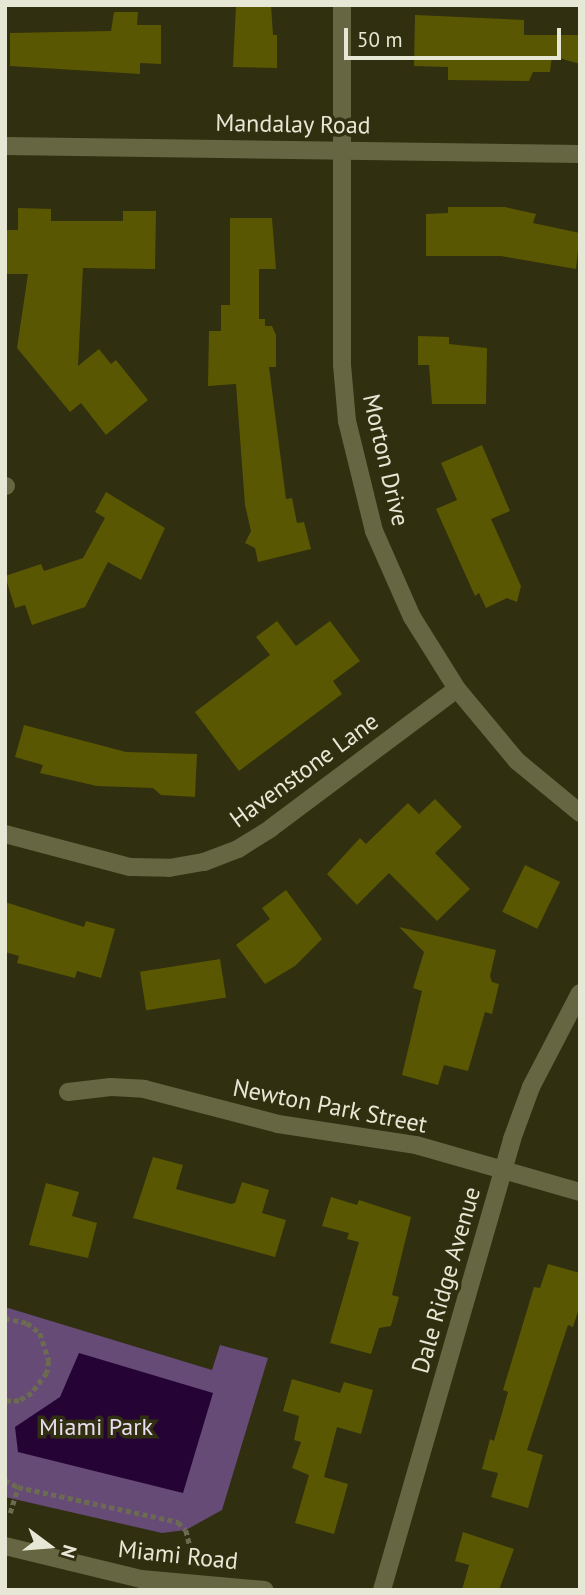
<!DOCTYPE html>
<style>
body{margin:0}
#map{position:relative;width:585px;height:1595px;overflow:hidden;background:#302f10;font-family:"PT Sans",sans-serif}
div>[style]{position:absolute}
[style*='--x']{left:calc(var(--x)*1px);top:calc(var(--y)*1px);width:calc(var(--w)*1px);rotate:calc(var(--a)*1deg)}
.green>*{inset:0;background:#654b76}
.water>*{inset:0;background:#250335}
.building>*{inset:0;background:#5a5702;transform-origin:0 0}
.path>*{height:4.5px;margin-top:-2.25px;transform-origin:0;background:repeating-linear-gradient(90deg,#6c6b51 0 5px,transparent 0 8.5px)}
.minor>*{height:18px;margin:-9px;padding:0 9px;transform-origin:9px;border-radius:9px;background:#666642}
span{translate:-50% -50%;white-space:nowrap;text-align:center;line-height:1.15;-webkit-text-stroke:7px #302f10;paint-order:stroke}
.street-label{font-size:24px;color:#e7e7d5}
.park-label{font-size:24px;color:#e9ddf1}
.frame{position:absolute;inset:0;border:7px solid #e7e7d5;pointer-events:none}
.north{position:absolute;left:14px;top:1511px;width:70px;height:70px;-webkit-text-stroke:5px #302f10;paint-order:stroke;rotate:106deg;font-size:19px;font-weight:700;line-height:28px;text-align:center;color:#e7e7d5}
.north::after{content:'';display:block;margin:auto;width:24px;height:32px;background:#e7e7d5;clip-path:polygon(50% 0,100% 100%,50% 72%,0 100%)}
.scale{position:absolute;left:344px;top:28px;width:217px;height:32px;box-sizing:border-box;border:4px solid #e7e7d5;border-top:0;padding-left:9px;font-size:21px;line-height:24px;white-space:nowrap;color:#e7e7d5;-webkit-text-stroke:5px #302f10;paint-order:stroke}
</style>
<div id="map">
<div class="green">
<i style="clip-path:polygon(5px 1307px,212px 1370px,220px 1345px,268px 1358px,222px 1510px,186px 1530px,162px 1533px,5px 1497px)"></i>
</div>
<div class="water">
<i style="clip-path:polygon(79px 1353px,213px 1393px,183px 1493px,18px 1452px,15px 1427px,60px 1397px)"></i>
</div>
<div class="building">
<i style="clip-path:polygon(236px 5px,271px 5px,273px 35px,277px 35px,277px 68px,233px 67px)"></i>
<i style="clip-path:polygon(114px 12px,138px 12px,137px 25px,161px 25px,161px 64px,140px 63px,140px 74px,10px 66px,10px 33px,111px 31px)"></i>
<i style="clip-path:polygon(415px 15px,524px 20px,524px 35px,580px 35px,580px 64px,552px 56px,550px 72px,533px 72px,529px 81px,448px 80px,448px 67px,414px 66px)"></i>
<i style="clip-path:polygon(448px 207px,505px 207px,536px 214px,533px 223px,580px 233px,576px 269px,501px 256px,426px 256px,426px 214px,448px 213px)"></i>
<i style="clip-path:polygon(18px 208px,51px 209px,51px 221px,123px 221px,123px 211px,156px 211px,155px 269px,83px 268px,78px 366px,99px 349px,111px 364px,116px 360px,148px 400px,106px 435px,81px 403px,70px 412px,17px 348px,28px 274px,5px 274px,5px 230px,18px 230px)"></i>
<i style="clip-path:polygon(230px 218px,272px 218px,276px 269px,259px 269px,259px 319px,265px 319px,265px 326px,272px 326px,276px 335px,276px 367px,269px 367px,286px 499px,292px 498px,297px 523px,304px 522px,311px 549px,258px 562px,255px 548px,245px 543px,251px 531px,245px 505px,236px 384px,208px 386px,209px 331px,221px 331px,221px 305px,230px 305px)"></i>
<i style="clip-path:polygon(418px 336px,449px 337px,449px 344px,487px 348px,486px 404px,432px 404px,429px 365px,418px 365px)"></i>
<i style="clip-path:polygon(482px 445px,510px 511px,491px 519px,521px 586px,517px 602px,507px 598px,486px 608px,479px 593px,475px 596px,436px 509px,457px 500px,441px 463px)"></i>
<i style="clip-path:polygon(106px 492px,165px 528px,141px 580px,108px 562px,85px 607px,32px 625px,25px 605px,15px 608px,5px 576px,41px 564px,44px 571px,83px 558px,105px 518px,95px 512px)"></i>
<i style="clip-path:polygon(277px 621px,296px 646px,330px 621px,360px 661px,333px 681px,342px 694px,239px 771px,195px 712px,270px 655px,256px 637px)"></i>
<i style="clip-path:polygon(24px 725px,126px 752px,197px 754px,195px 797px,161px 795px,153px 788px,97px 786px,40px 773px,43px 765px,15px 757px)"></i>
<i style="clip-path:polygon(435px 799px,462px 827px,435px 853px,470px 889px,437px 921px,389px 873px,357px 905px,327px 874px,360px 838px,366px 844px,408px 803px,419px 814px)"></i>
<i style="left:525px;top:865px;width:39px;height:52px;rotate:26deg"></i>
<i style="clip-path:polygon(286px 890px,322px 939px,295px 966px,265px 984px,236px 945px,270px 919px,262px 908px)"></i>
<i style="clip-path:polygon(5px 902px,84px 927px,86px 921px,115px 929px,101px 978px,77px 971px,75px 978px,17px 963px,19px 956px,5px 952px)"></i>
<i style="clip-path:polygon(399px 927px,496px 950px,490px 976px,492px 982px,499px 984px,492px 1014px,485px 1012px,468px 1071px,444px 1065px,438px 1085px,402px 1075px,422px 991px,413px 988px,424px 952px)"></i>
<i style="left:220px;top:959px;width:39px;height:81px;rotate:81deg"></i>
<i style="clip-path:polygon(153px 1157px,183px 1165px,176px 1189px,231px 1204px,235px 1203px,242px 1182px,269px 1190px,262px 1213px,286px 1220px,275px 1257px,133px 1218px)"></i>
<i style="clip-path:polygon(46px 1183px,79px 1192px,72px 1216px,97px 1223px,88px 1258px,29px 1245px)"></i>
<i style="clip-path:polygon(331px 1197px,357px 1205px,359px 1200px,411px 1217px,392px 1295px,399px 1297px,391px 1326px,379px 1328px,371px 1354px,330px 1343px,359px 1242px,347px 1239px,349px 1233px,322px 1226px)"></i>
<i style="clip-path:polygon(548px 1264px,580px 1273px,580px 1305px,573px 1327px,568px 1325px,527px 1450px,543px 1455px,528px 1508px,491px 1497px,498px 1473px,482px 1469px,490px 1439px,494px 1441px,508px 1392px,503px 1390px,534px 1287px,540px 1288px)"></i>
<i style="clip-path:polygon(292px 1379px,340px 1393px,344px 1382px,373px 1390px,361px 1434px,337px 1427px,324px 1477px,348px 1484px,334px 1534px,295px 1523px,309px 1475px,292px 1468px,301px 1442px,294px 1440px,299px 1416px,283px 1411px)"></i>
<i style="clip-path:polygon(463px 1532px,514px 1549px,499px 1590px,462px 1590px,469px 1565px,455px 1561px)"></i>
</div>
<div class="path">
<i style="--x:5;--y:1318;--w:23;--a:13"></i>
<i style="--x:27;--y:1323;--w:16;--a:38"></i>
<i style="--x:40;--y:1333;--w:29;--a:72"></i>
<i style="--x:49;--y:1361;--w:12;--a:99"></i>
<i style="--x:47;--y:1373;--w:25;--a:127"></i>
<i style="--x:32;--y:1393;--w:15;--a:148"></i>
<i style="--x:19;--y:1401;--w:14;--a:180"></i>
<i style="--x:5;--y:1480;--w:15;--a:28"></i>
<i style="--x:18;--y:1487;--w:164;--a:12.3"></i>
<i style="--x:178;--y:1522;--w:11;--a:45"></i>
<i style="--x:186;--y:1530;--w:21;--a:76"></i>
<i style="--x:10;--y:1513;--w:27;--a:-73"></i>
</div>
<div class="minor">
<i style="--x:342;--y:5;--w:360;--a:90"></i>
<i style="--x:342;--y:365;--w:56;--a:84.9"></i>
<i style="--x:347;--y:421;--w:113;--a:76.2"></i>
<i style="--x:374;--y:531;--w:94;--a:66.2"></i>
<i style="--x:412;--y:617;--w:85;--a:58"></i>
<i style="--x:457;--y:689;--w:94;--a:50.2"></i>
<i style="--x:517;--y:761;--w:82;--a:39.5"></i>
<i style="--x:5;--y:146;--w:575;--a:0.8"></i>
<i style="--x:5;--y:486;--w:1;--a:0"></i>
<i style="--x:5;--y:834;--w:129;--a:14.8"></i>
<i style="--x:130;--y:867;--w:39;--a:1"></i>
<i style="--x:169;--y:868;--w:36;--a:-10"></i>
<i style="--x:204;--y:862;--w:36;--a:-21"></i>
<i style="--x:238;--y:849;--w:39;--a:-32"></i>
<i style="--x:271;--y:828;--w:232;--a:-36.8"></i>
<i style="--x:68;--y:1092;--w:43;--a:-6.6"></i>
<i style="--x:111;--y:1087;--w:33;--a:3"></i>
<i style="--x:144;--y:1089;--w:138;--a:14.6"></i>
<i style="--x:278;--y:1124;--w:140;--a:8.7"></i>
<i style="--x:416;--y:1145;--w:171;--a:16"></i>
<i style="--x:5;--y:1546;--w:140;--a:13.6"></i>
<i style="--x:141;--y:1579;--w:124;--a:5.1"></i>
<i style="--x:382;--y:1590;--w:469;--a:-73.9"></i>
<i style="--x:512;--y:1139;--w:55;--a:-69.9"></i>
<i style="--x:531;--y:1087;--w:106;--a:-62.5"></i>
</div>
<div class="street-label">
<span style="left:293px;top:124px;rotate:1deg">Mandalay Road</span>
<span style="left:386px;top:460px;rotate:77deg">Morton Drive</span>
<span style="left:304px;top:770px;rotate:-36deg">Havenstone Lane</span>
<span style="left:330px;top:1106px;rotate:11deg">Newton Park Street</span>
<span style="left:446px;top:1280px;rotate:-74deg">Dale Ridge Avenue</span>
<span style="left:178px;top:1555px;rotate:6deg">Miami Road</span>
</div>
<div class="park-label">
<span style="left:96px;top:1427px">Miami Park</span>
</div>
<div class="frame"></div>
<div class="north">N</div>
<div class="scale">50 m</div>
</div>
